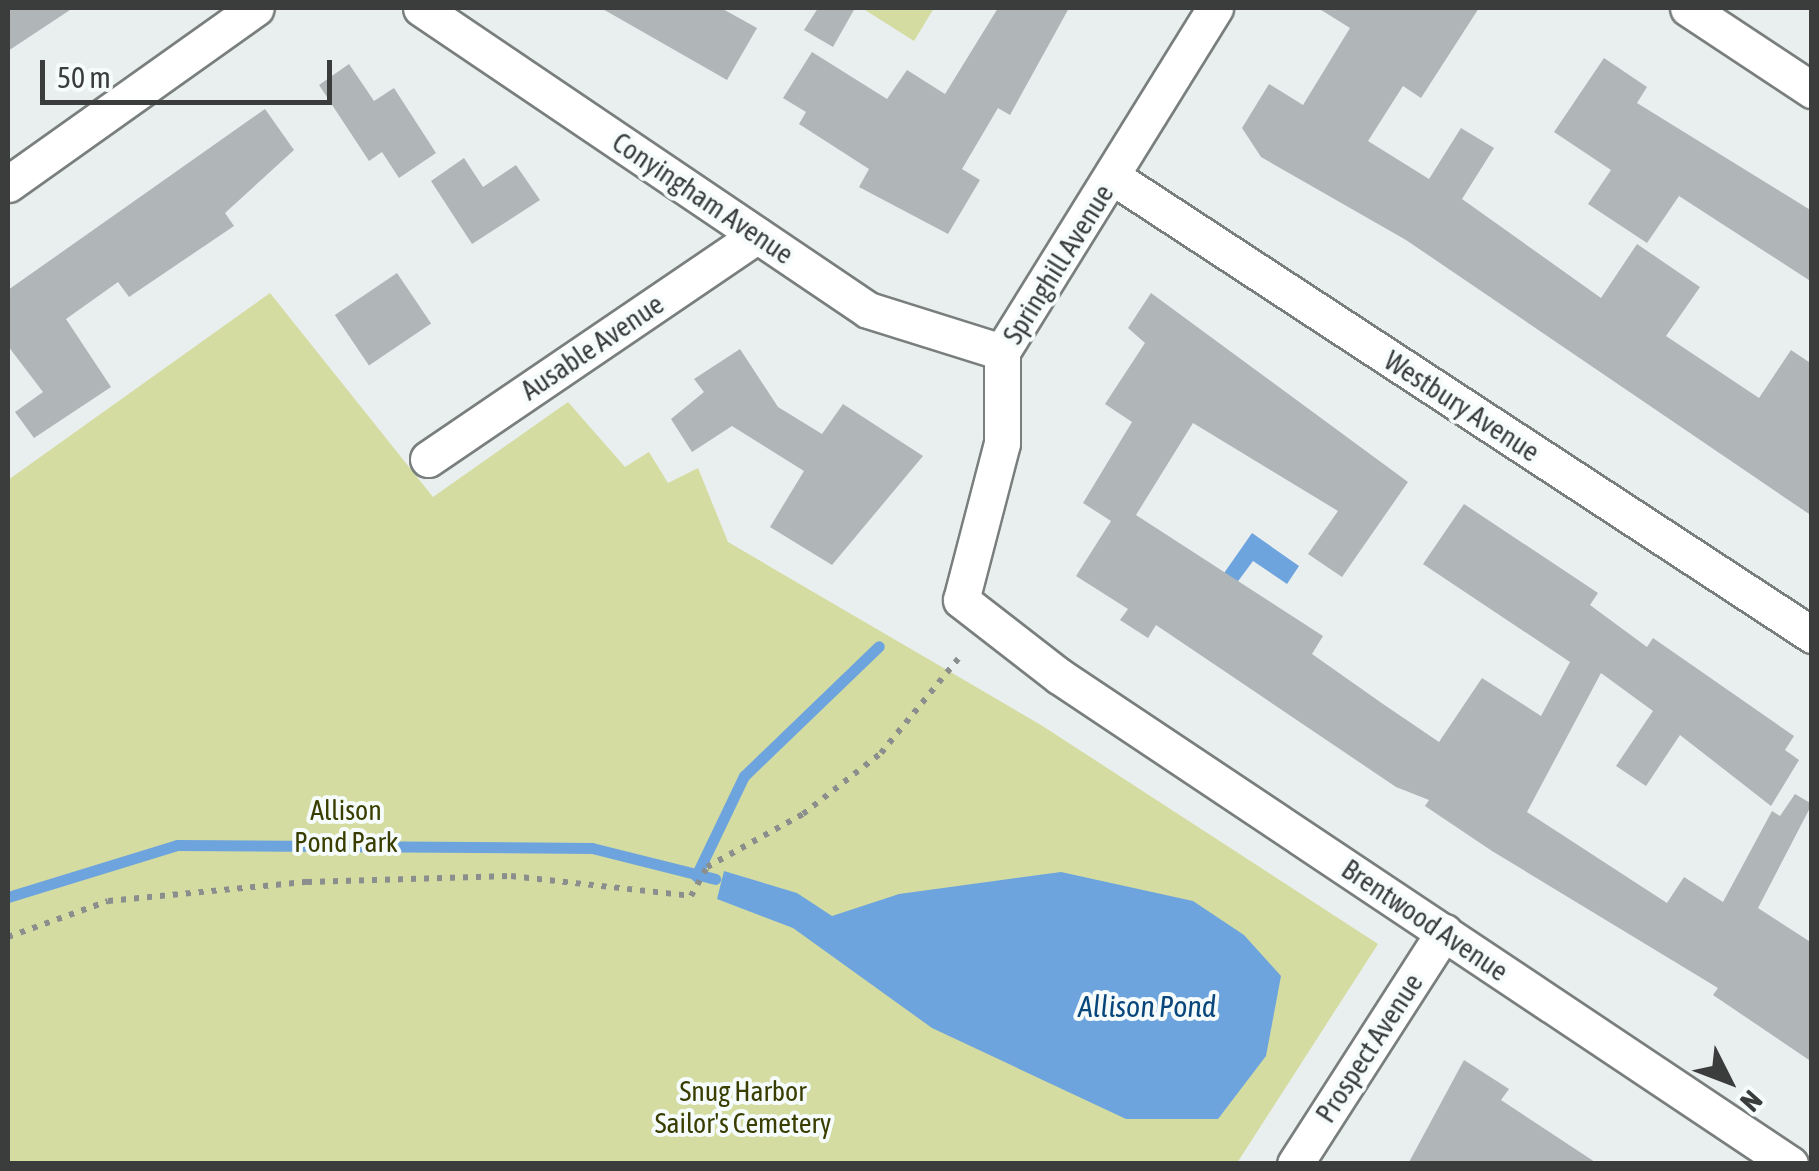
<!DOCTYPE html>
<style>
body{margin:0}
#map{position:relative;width:1819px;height:1171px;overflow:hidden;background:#e9efee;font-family:"Asap Condensed",sans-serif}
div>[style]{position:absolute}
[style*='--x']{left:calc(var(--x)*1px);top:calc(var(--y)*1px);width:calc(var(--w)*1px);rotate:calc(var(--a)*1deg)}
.green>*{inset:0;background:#d4dca2}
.water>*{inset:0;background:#6ea4de}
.stream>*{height:11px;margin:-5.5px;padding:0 5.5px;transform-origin:5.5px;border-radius:5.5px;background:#6ea4de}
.building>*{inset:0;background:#b0b5b7;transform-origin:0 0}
.path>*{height:6px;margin-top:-3px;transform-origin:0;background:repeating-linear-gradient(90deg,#8a8e8d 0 5px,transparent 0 13px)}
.roads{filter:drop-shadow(2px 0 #797f7d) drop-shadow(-2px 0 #797f7d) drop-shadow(0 2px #797f7d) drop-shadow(0 -2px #797f7d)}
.street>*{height:35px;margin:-17.5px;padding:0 17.5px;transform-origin:17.5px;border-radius:17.5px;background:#fff}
span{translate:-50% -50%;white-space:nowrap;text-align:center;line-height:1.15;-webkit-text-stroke:8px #f6fcfb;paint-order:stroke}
.street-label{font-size:28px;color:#3b3d3d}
.park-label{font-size:28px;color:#393e00}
.water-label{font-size:30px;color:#08467b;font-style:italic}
.frame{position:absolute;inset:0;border:10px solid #3b3d3d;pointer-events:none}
.north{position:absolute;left:1679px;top:1031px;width:100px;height:100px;-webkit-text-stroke:8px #f6fcfb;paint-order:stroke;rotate:132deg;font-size:28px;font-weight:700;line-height:40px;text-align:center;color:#3b3d3d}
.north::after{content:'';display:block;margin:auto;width:35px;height:45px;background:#3b3d3d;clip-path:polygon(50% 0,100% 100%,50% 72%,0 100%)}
.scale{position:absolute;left:40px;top:60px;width:292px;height:45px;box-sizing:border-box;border:5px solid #3b3d3d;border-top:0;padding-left:12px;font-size:30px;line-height:35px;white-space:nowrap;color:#3b3d3d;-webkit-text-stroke:8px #f6fcfb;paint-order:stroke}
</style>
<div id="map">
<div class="green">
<i style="clip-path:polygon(862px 8px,934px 8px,914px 41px)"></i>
<i style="clip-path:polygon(270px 293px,433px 497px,568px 402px,625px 467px,649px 452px,668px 483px,698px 468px,728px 542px,1041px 725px,1378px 944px,1237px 1163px,8px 1163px,8px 480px)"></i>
</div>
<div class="water">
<i style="clip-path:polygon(1252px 533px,1299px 566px,1287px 584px,1253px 561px,1236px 584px,1222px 576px)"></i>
<i style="clip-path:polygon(724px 871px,797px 893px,832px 916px,899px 894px,1061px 872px,1193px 901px,1244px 935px,1281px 976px,1266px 1056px,1218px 1119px,1126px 1119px,932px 1028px,793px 928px,717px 899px)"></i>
</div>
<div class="stream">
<i style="--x:696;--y:876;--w:111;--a:-64.4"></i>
<i style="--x:744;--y:776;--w:187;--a:-43.9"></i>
<i style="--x:8;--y:897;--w:177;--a:-17.1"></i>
<i style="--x:177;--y:845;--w:415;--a:0.4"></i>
<i style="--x:592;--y:848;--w:127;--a:14.1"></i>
</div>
<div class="building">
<i style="clip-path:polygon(8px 8px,73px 8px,8px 51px)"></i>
<i style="clip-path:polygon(601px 8px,721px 8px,757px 28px,727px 80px)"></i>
<i style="clip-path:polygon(818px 8px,855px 8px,833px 47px,804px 30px)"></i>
<i style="clip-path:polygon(998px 8px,1069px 8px,1010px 115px,998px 108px,962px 169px,980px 180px,948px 234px,859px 187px,869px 169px,799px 124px,806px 112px,783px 98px,812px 52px,887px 99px,907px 70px,945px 94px)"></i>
<i style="clip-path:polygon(1318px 8px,1479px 8px,1421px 98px,1403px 86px,1368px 141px,1429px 179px,1461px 128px,1494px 148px,1462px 199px,1601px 298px,1637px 244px,1700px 287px,1666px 336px,1759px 398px,1791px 350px,1812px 364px,1812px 516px,1406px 240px,1261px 157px,1242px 128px,1269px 84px,1303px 105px,1350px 28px)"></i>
<i style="clip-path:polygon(1604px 58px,1647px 87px,1637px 103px,1812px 211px,1812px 282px,1679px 196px,1647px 243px,1588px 204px,1611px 170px,1554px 132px)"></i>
<i style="clip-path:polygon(349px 64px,374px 101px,394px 88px,436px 153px,399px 178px,382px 152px,369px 161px,319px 85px)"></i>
<i style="clip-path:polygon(265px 109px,294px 150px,225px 213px,234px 226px,129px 297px,118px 282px,66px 319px,111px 387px,34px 438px,15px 412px,43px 392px,8px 346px,8px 290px)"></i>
<i style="clip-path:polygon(464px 158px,483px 187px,516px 165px,540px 200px,472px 244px,431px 181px)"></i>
<i style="left:397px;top:273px;width:61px;height:75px;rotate:56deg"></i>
<i style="clip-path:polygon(1151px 293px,1408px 482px,1342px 577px,1308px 554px,1338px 511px,1193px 423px,1136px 515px,1323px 636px,1312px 654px,1383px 704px,1439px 742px,1482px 678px,1541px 716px,1570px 662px,1423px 564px,1464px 504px,1598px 593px,1590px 605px,1647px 647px,1653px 638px,1794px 736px,1785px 750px,1799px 760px,1771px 806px,1680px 735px,1646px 786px,1616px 766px,1653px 711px,1601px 673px,1527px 812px,1667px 903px,1684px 877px,1723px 902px,1772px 811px,1780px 816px,1795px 794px,1812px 804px,1758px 908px,1812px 943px,1812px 1062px,1713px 995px,1718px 988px,1492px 851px,1425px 806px,1429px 800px,1396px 787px,1156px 625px,1148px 638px,1120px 620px,1128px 609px,1076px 576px,1111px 521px,1083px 503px,1132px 422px,1105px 404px,1145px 343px,1128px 328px)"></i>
<i style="clip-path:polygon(740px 349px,778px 407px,822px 434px,843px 404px,923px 456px,832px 565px,770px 527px,804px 471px,732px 426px,692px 452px,671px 419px,704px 392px,694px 379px)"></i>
<i style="clip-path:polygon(1464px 1060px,1509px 1089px,1501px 1100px,1598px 1164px,1408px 1164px)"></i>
</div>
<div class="path">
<i style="--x:8;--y:937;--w:106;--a:-19.8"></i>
<i style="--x:108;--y:901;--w:200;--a:-5.5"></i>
<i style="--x:307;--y:882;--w:204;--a:-1.7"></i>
<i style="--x:511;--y:876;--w:181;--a:6.3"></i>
<i style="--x:691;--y:896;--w:33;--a:-61"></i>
<i style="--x:707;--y:867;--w:110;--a:-28.9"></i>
<i style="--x:803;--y:814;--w:99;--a:-38"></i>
<i style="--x:881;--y:753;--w:122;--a:-50.7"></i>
</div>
<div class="roads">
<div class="street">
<i style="--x:421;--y:8;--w:539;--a:34.04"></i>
<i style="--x:868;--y:310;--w:140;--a:17.4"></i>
<i style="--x:1215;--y:8;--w:405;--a:121.8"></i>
<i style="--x:1002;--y:352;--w:91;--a:90"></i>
<i style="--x:1002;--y:443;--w:162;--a:104.6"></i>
<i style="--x:961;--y:600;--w:124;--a:37.8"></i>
<i style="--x:1059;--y:676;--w:879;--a:33.73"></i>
<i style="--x:1688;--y:8;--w:149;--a:33.5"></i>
<i style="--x:1113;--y:177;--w:836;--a:33.23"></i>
<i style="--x:8;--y:184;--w:304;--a:-35.4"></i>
<i style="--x:428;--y:459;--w:398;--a:-34.2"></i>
<i style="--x:1295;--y:1164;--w:276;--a:-57.3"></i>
</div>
</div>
<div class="street-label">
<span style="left:703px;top:198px;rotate:34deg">Conyingham Avenue</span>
<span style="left:1058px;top:264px;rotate:-58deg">Springhill Avenue</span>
<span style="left:592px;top:347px;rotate:-34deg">Ausable Avenue</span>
<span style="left:1462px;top:406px;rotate:33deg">Westbury Avenue</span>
<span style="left:1425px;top:920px;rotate:34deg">Brentwood Avenue</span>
<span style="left:1369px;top:1048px;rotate:-57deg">Prospect Avenue</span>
</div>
<div class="park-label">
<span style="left:346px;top:826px">Allison<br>Pond Park</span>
<span style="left:743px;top:1107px">Snug Harbor<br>Sailor's Cemetery</span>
</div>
<div class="water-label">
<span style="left:1147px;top:1006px">Allison Pond</span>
</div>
<div class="frame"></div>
<div class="north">N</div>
<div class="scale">50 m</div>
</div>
